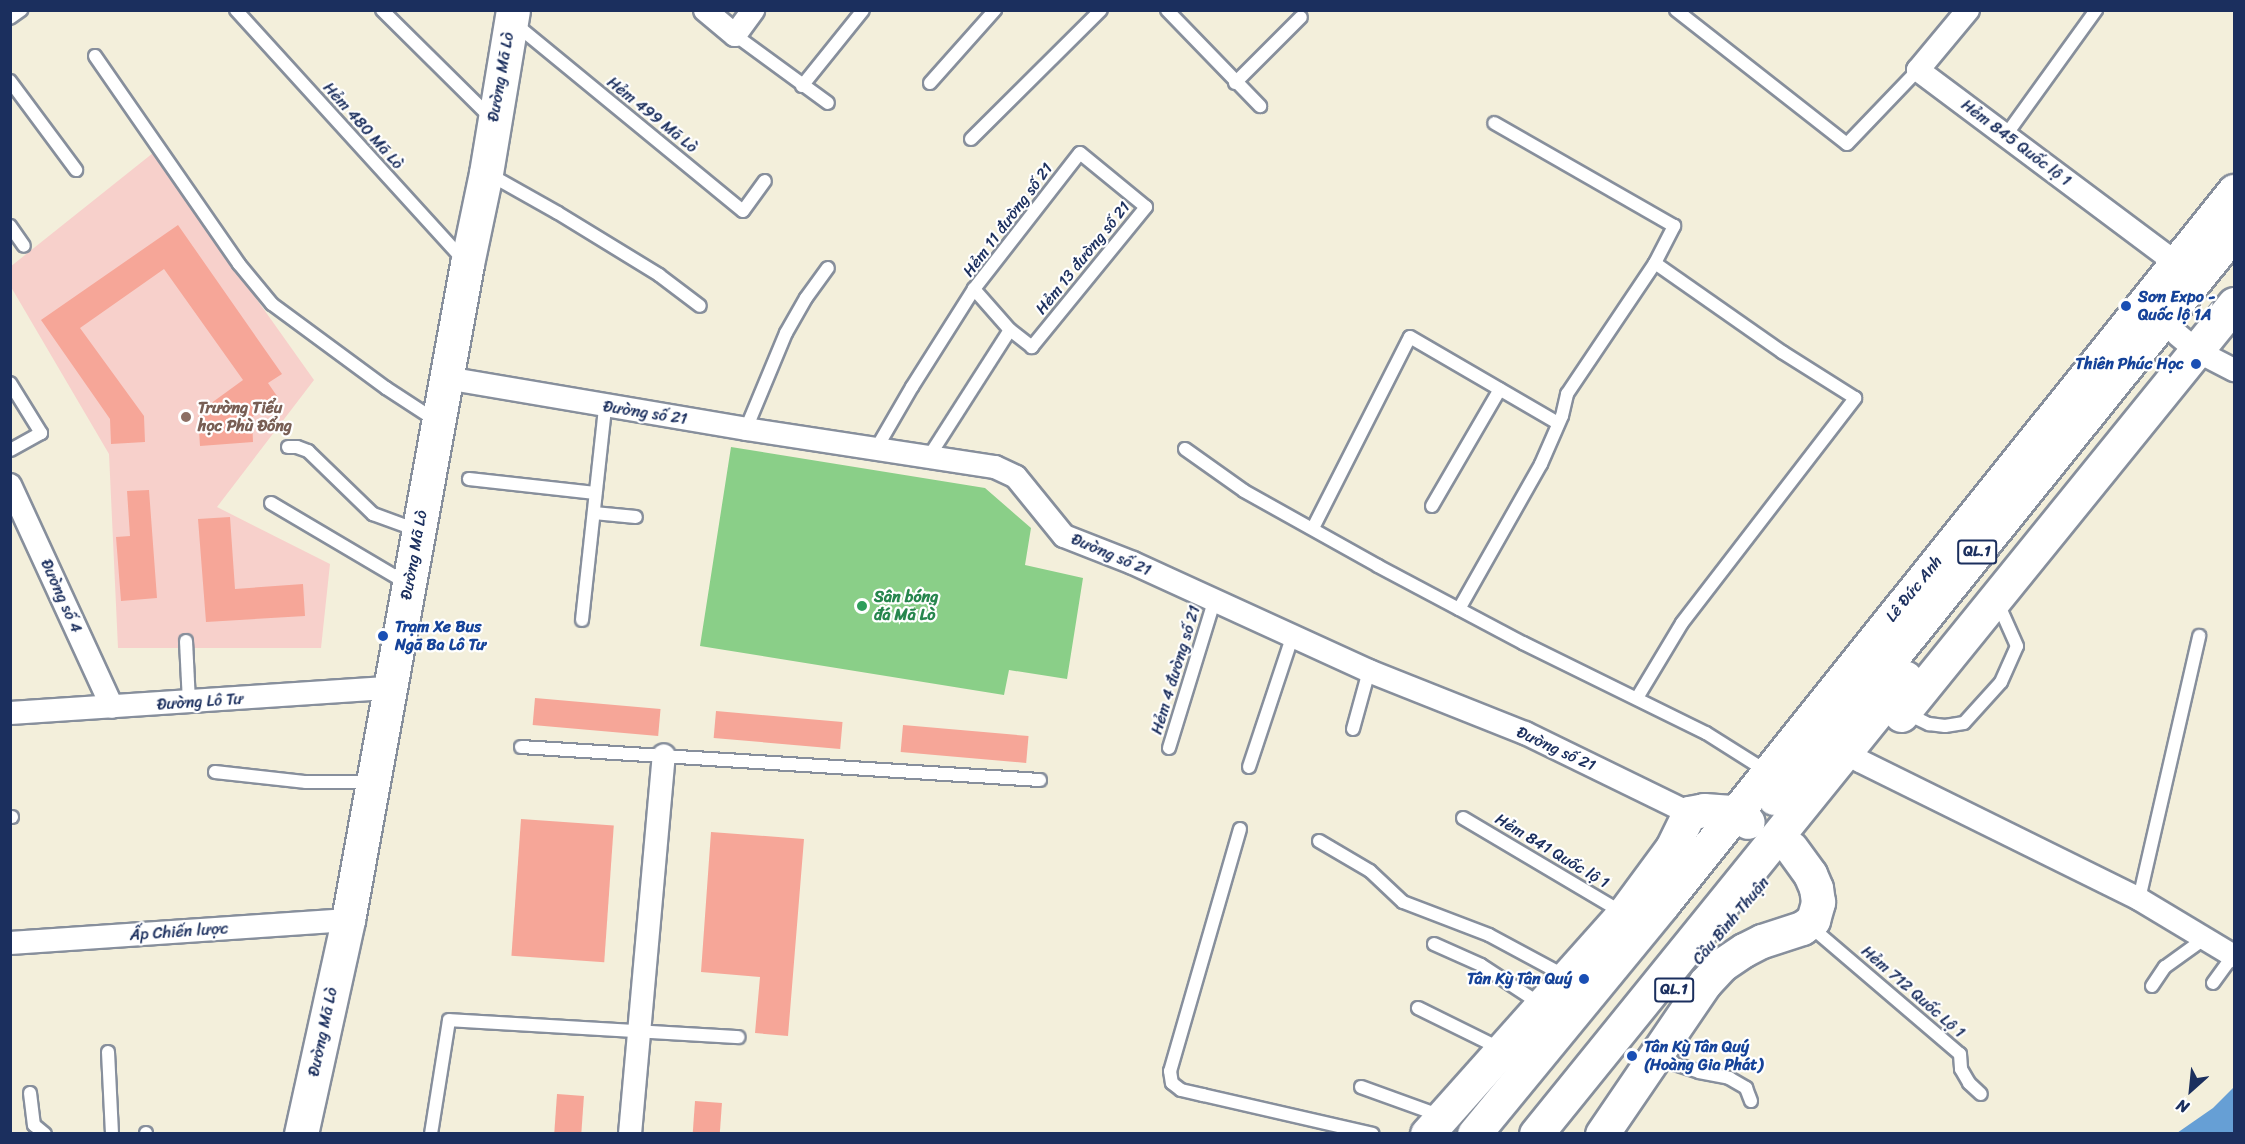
<!DOCTYPE html>
<meta charset="utf-8">
<style>
body{margin:0}
#map{position:relative;width:2245px;height:1144px;overflow:hidden;background:#f3efdb;font-family:Sriracha,sans-serif}
div>[style]{position:absolute}
[style*='--x']{left:calc(var(--x)*1px);top:calc(var(--y)*1px);width:calc(var(--w)*1px);rotate:calc(var(--a)*1deg)}
.built>*{inset:0;background:#f7d0cb}
.green>*{inset:0;background:#8acf88}
.water>*{inset:0;background:#669fd5}
.building>*{inset:0;background:#f6a698;transform-origin:0 0}
.roads{filter:drop-shadow(2px 0 #878f9c) drop-shadow(-2px 0 #878f9c) drop-shadow(0 2px #878f9c) drop-shadow(0 -2px #878f9c)}
.service>*{height:12px;margin:-6px;padding:0 6px;transform-origin:6px;border-radius:6px;background:#fff}
.minor>*{height:22px;margin:-11px;padding:0 11px;transform-origin:11px;border-radius:11px;background:#fff}
.secondary>*{height:33px;margin:-16.5px;padding:0 16.5px;transform-origin:16.5px;border-radius:16.5px;background:#fff}
.trunk>*{height:33px;margin:-16.5px;padding:0 16.5px;transform-origin:16.5px;border-radius:16.5px;background:#fff}
.dots>*{width:16px;height:16px;translate:-50% -50%;box-sizing:border-box;border:3px solid #fff;border-radius:50%}
span{translate:-50% -50%;white-space:nowrap;text-align:center;line-height:1.15;-webkit-text-stroke:4.5px #fff;paint-order:stroke}
.shield-label span{padding:2px 4px;background:#fff;border:2px solid;border-radius:4px;-webkit-text-stroke-width:0}
.shield-label{font-size:15px;color:#1b2f5e;font-weight:700}
.street-label{font-size:16px;color:#1b2f5e}
.transit-label{font-size:16px;color:#164399;font-weight:700}
.left{translate:0 -50%;text-align:left}
.right{translate:-100% -50%;text-align:right}
.education-label{font-size:16px;color:#785e54;font-weight:700}
.leisure-label{font-size:16px;color:#27864d;font-weight:700}
.frame{position:absolute;inset:0;border:12px solid #1b2f5e;pointer-events:none}
.north{position:absolute;left:2161px;top:1060px;width:60px;height:60px;-webkit-text-stroke:4px #fff;paint-order:stroke;rotate:207deg;font-size:16px;font-weight:700;line-height:24px;text-align:center;color:#1b2f5e}
.north::after{content:'';display:block;margin:auto;width:21px;height:27px;background:#1b2f5e;clip-path:polygon(50% 0,100% 100%,50% 72%,0 100%)}
</style>
<div id="map">
<div class="built">
<i style="clip-path:polygon(153px 153px,314px 380px,217px 507px,330px 564px,321px 648px,118px 648px,109px 454px,11px 287px,10px 267px)"></i>
</div>
<div class="green">
<i style="clip-path:polygon(731px 447px,985px 488px,1031px 528px,1025px 565px,1083px 578px,1067px 679px,1009px 670px,1004px 695px,700px 646px)"></i>
</div>
<div class="water">
<i style="clip-path:polygon(2234px 1087px,2234px 1133px,2177px 1133px,2213px 1108px)"></i>
</div>
<div class="building">
<i style="clip-path:polygon(178px 225px,282px 374px,268px 383px,279px 399px,252px 417px,253px 442px,200px 446px,198px 416px,210px 415px,210px 404px,243px 380px,164px 269px,80px 328px,144px 416px,145px 442px,111px 444px,110px 419px,41px 320px)"></i>
<i style="clip-path:polygon(149px 490px,157px 598px,121px 601px,116px 537px,130px 536px,127px 491px)"></i>
<i style="clip-path:polygon(230px 517px,235px 589px,303px 584px,305px 616px,206px 622px,198px 519px)"></i>
<i style="left:535px;top:698px;width:126px;height:27px;rotate:5deg"></i>
<i style="left:716px;top:711px;width:127px;height:27px;rotate:5deg"></i>
<i style="left:903px;top:725px;width:126px;height:27px;rotate:5deg"></i>
<i style="left:521px;top:819px;width:93px;height:137px;rotate:4deg"></i>
<i style="clip-path:polygon(711px 832px,804px 839px,788px 1036px,755px 1033px,760px 977px,701px 972px)"></i>
<i style="left:557px;top:1094px;width:27px;height:40px;rotate:4deg"></i>
<i style="left:695px;top:1101px;width:27px;height:33px;rotate:4deg"></i>
</div>
<div class="roads">
<div class="service">
<i style="--x:236;--y:10;--w:339;--a:47.7"></i>
<i style="--x:382;--y:10;--w:153;--a:44.7"></i>
<i style="--x:1167;--y:10;--w:134;--a:45.9"></i>
<i style="--x:1676;--y:10;--w:217;--a:38.1"></i>
<i style="--x:1847;--y:144;--w:103;--a:-46.2"></i>
<i style="--x:10;--y:18;--w:14;--a:-36"></i>
<i style="--x:514;--y:23;--w:296;--a:39.4"></i>
<i style="--x:743;--y:211;--w:37;--a:-54"></i>
<i style="--x:735;--y:35;--w:115;--a:36.2"></i>
<i style="--x:95;--y:56;--w:253;--a:55.3"></i>
<i style="--x:239;--y:264;--w:52;--a:50.5"></i>
<i style="--x:272;--y:304;--w:142;--a:36.4"></i>
<i style="--x:386;--y:388;--w:59;--a:33.1"></i>
<i style="--x:10;--y:81;--w:111;--a:53.4"></i>
<i style="--x:930;--y:83;--w:98;--a:-48.3"></i>
<i style="--x:1235;--y:83;--w:93;--a:-45"></i>
<i style="--x:802;--y:86;--w:97;--a:-51.2"></i>
<i style="--x:2006;--y:135;--w:154;--a:-54.2"></i>
<i style="--x:971;--y:139;--w:183;--a:-44.8"></i>
<i style="--x:487;--y:173;--w:81;--a:29.4"></i>
<i style="--x:558;--y:213;--w:119;--a:31.5"></i>
<i style="--x:659;--y:275;--w:51;--a:37.1"></i>
<i style="--x:10;--y:226;--w:24;--a:55"></i>
<i style="--x:10;--y:383;--w:59;--a:58.2"></i>
<i style="--x:41;--y:433;--w:35;--a:151"></i>
<i style="--x:746;--y:429;--w:104;--a:-67.4"></i>
<i style="--x:786;--y:333;--w:40;--a:-60.3"></i>
<i style="--x:806;--y:298;--w:37;--a:-54"></i>
<i style="--x:288;--y:447;--w:9;--a:0"></i>
<i style="--x:297;--y:447;--w:12;--a:20"></i>
<i style="--x:308;--y:451;--w:91;--a:44.1"></i>
<i style="--x:373;--y:514;--w:47;--a:20"></i>
<i style="--x:876;--y:449;--w:72;--a:-59.9"></i>
<i style="--x:912;--y:387;--w:116;--a:-57.7"></i>
<i style="--x:974;--y:289;--w:172;--a:-52.1"></i>
<i style="--x:1080;--y:153;--w:85;--a:39.3"></i>
<i style="--x:1146;--y:207;--w:181;--a:129.2"></i>
<i style="--x:1032;--y:347;--w:28;--a:-142"></i>
<i style="--x:1010;--y:330;--w:55;--a:-131.3"></i>
<i style="--x:1185;--y:449;--w:72;--a:35.4"></i>
<i style="--x:1244;--y:491;--w:154;--a:29.2"></i>
<i style="--x:1378;--y:566;--w:164;--a:28"></i>
<i style="--x:1523;--y:643;--w:204;--a:26.2"></i>
<i style="--x:1706;--y:733;--w:71;--a:32.3"></i>
<i style="--x:930;--y:455;--w:148;--a:-57.4"></i>
<i style="--x:469;--y:479;--w:127;--a:6.3"></i>
<i style="--x:271;--y:503;--w:159;--a:30.6"></i>
<i style="--x:1432;--y:506;--w:135;--a:-59.8"></i>
<i style="--x:594;--y:513;--w:42;--a:5.4"></i>
<i style="--x:1313;--y:528;--w:214;--a:-63.1"></i>
<i style="--x:1410;--y:337;--w:171;--a:30.2"></i>
<i style="--x:1459;--y:609;--w:167;--a:-60.5"></i>
<i style="--x:1541;--y:464;--w:52;--a:-66.4"></i>
<i style="--x:1562;--y:416;--w:23;--a:-77"></i>
<i style="--x:1567;--y:394;--w:158;--a:-56.1"></i>
<i style="--x:1655;--y:263;--w:42;--a:-62.8"></i>
<i style="--x:1674;--y:226;--w:207;--a:-150.2"></i>
<i style="--x:582;--y:620;--w:214;--a:-83.8"></i>
<i style="--x:186;--y:641;--w:62;--a:87.2"></i>
<i style="--x:1637;--y:698;--w:87;--a:-59"></i>
<i style="--x:1682;--y:623;--w:284;--a:-52.4"></i>
<i style="--x:1855;--y:398;--w:86;--a:-147.8"></i>
<i style="--x:1782;--y:352;--w:155;--a:-145"></i>
<i style="--x:1904;--y:712;--w:28;--a:26"></i>
<i style="--x:1929;--y:724;--w:16;--a:7"></i>
<i style="--x:1945;--y:726;--w:19;--a:-9"></i>
<i style="--x:1964;--y:723;--w:55;--a:-47.9"></i>
<i style="--x:2001;--y:682;--w:39;--a:-66"></i>
<i style="--x:2017;--y:646;--w:49;--a:-114"></i>
<i style="--x:1353;--y:729;--w:60;--a:-74.6"></i>
<i style="--x:521;--y:747;--w:520;--a:3.64"></i>
<i style="--x:1169;--y:748;--w:153;--a:-72.9"></i>
<i style="--x:1249;--y:767;--w:136;--a:-71.6"></i>
<i style="--x:215;--y:772;--w:92;--a:6.3"></i>
<i style="--x:306;--y:782;--w:65;--a:0"></i>
<i style="--x:10;--y:817;--w:2;--a:0"></i>
<i style="--x:1463;--y:818;--w:186;--a:30.7"></i>
<i style="--x:1240;--y:829;--w:252;--a:106.1"></i>
<i style="--x:1170;--y:1071;--w:12;--a:81"></i>
<i style="--x:1172;--y:1083;--w:11;--a:38"></i>
<i style="--x:1181;--y:1090;--w:23;--a:13"></i>
<i style="--x:1203;--y:1095;--w:174;--a:12.9"></i>
<i style="--x:1319;--y:841;--w:59;--a:30.5"></i>
<i style="--x:1370;--y:871;--w:45;--a:43.2"></i>
<i style="--x:1403;--y:902;--w:92;--a:21"></i>
<i style="--x:1489;--y:935;--w:86;--a:28.3"></i>
<i style="--x:2139;--y:899;--w:270;--a:-77.1"></i>
<i style="--x:1810;--y:926;--w:197;--a:40.5"></i>
<i style="--x:1960;--y:1054;--w:15;--a:86"></i>
<i style="--x:1961;--y:1069;--w:16;--a:60"></i>
<i style="--x:1969;--y:1083;--w:16;--a:43"></i>
<i style="--x:1434;--y:944;--w:51;--a:24.1"></i>
<i style="--x:1481;--y:965;--w:73;--a:33.3"></i>
<i style="--x:2213;--y:983;--w:34;--a:-54"></i>
<i style="--x:2152;--y:986;--w:23;--a:-56"></i>
<i style="--x:2165;--y:967;--w:49;--a:-35.9"></i>
<i style="--x:1418;--y:1008;--w:93;--a:26.3"></i>
<i style="--x:108;--y:1052;--w:82;--a:87.2"></i>
<i style="--x:1659;--y:1053;--w:19;--a:35"></i>
<i style="--x:1675;--y:1064;--w:25;--a:18"></i>
<i style="--x:1699;--y:1072;--w:31;--a:11"></i>
<i style="--x:1729;--y:1078;--w:20;--a:30"></i>
<i style="--x:1746;--y:1088;--w:14;--a:69"></i>
<i style="--x:1361;--y:1087;--w:85;--a:19.9"></i>
<i style="--x:30;--y:1093;--w:32;--a:83"></i>
<i style="--x:34;--y:1125;--w:14;--a:39"></i>
<i style="--x:146;--y:1134;--w:1;--a:-90"></i>
<i style="--x:431;--y:1134;--w:115;--a:-81"></i>
<i style="--x:449;--y:1020;--w:290;--a:3.4"></i>
</div>
<div class="minor">
<i style="--x:705;--y:10;--w:39;--a:40"></i>
<i style="--x:735;--y:35;--w:31;--a:-54"></i>
<i style="--x:1968;--y:10;--w:78;--a:129.8"></i>
<i style="--x:1918;--y:70;--w:322;--a:36.8"></i>
<i style="--x:2178;--y:335;--w:25;--a:40"></i>
<i style="--x:2197;--y:351;--w:42;--a:27.2"></i>
<i style="--x:446;--y:378;--w:304;--a:9.6"></i>
<i style="--x:746;--y:429;--w:252;--a:8.7"></i>
<i style="--x:995;--y:467;--w:23;--a:25"></i>
<i style="--x:1016;--y:477;--w:76;--a:50.9"></i>
<i style="--x:1064;--y:536;--w:74;--a:21.4"></i>
<i style="--x:1133;--y:563;--w:260;--a:24.6"></i>
<i style="--x:1369;--y:671;--w:168;--a:21.7"></i>
<i style="--x:1525;--y:733;--w:182;--a:26"></i>
<i style="--x:10;--y:485;--w:244;--a:65.3"></i>
<i style="--x:10;--y:713;--w:381;--a:-3.8"></i>
<i style="--x:1847;--y:750;--w:17;--a:40"></i>
<i style="--x:1860;--y:761;--w:311;--a:26.3"></i>
<i style="--x:2139;--y:899;--w:111;--a:31"></i>
<i style="--x:10;--y:943;--w:339;--a:-3.9"></i>
<i style="--x:630;--y:1134;--w:380;--a:-84.9"></i>
</div>
<div class="secondary">
<i style="--x:301;--y:1134;--w:219;--a:-77.6"></i>
<i style="--x:348;--y:920;--w:667;--a:-79.72"></i>
<i style="--x:467;--y:264;--w:93;--a:-78.2"></i>
<i style="--x:486;--y:173;--w:165;--a:-80.6"></i>
</div>
<div class="trunk">
<i style="--x:1901;--y:715;--w:529;--a:-50.98"></i>
<i style="--x:1774;--y:798;--w:108;--a:-49.1"></i>
<i style="--x:1845;--y:716;--w:621;--a:-51.21"></i>
<i style="--x:1427;--y:1134;--w:296;--a:-48.3"></i>
<i style="--x:1624;--y:913;--w:81;--a:-53.6"></i>
<i style="--x:1672;--y:848;--w:39;--a:-64"></i>
<i style="--x:1689;--y:813;--w:15;--a:-11"></i>
<i style="--x:1704;--y:810;--w:31;--a:4"></i>
<i style="--x:1735;--y:812;--w:16;--a:38"></i>
<i style="--x:1474;--y:1134;--w:296;--a:-50.6"></i>
<i style="--x:1662;--y:905;--w:915;--a:-51.3"></i>
<i style="--x:1536;--y:1134;--w:587;--a:-51.02"></i>
<i style="--x:1602;--y:1134;--w:183;--a:-55.7"></i>
<i style="--x:1705;--y:983;--w:26;--a:-47"></i>
<i style="--x:1723;--y:964;--w:25;--a:-34"></i>
<i style="--x:1744;--y:950;--w:20;--a:-27"></i>
<i style="--x:1762;--y:941;--w:42;--a:-18"></i>
<i style="--x:1802;--y:928;--w:14;--a:-36"></i>
<i style="--x:1813;--y:920;--w:19;--a:-74"></i>
<i style="--x:1818;--y:902;--w:14;--a:-98"></i>
<i style="--x:1816;--y:888;--w:15;--a:-113"></i>
<i style="--x:1810;--y:874;--w:32;--a:-126"></i>
</div>
</div>
<div class="dots">
<i style="left:2126px;top:306px;background:#1a4fb4"></i>
<i style="left:2196px;top:364px;background:#1a4fb4"></i>
<i style="left:186px;top:417px;background:#8d6e63"></i>
<i style="left:862px;top:606px;background:#2e9e5b"></i>
<i style="left:383px;top:636px;background:#1a4fb4"></i>
<i style="left:1584px;top:979px;background:#1a4fb4"></i>
<i style="left:1632px;top:1056px;background:#1a4fb4"></i>
</div>
<div class="shield-label">
<span style="left:1977px;top:552px">QL.1</span>
<span style="left:1674px;top:990px">QL.1</span>
</div>
<div class="street-label">
<span style="left:501px;top:77px;rotate:-80deg">Đường Mã Lò</span>
<span style="left:652px;top:115px;rotate:39deg">Hẻm 499 Mã Lò</span>
<span style="left:363px;top:126px;rotate:48deg">Hẻm 480 Mã Lò</span>
<span style="left:2016px;top:143px;rotate:37deg">Hẻm 845 Quốc lộ 1</span>
<span style="left:1008px;top:220px;rotate:-53deg">Hẻm 11 đường số 21</span>
<span style="left:1083px;top:258px;rotate:-51deg">Hẻm 13 đường số 21</span>
<span style="left:645px;top:413px;rotate:9deg">Đường số 21</span>
<span style="left:414px;top:555px;rotate:-80deg">Đường Mã Lò</span>
<span style="left:1111px;top:555px;rotate:23deg">Đường số 21</span>
<span style="left:1914px;top:589px;rotate:-51deg">Lê Đức Anh</span>
<span style="left:61px;top:596px;rotate:66deg">Đường số 4</span>
<span style="left:1176px;top:670px;rotate:-73deg">Hẻm 4 đường số 21</span>
<span style="left:200px;top:702px;rotate:-4deg">Đường Lô Tư</span>
<span style="left:1556px;top:749px;rotate:25deg">Đường số 21</span>
<span style="left:1552px;top:851px;rotate:31deg">Hẻm 841 Quốc lộ 1</span>
<span style="left:1731px;top:921px;rotate:-50deg">Cầu Bình Thuận</span>
<span style="left:179px;top:932px;rotate:-4deg">Ấp Chiến lược</span>
<span style="left:1913px;top:992px;rotate:41deg">Hẻm 712 Quốc Lộ 1</span>
<span style="left:323px;top:1032px;rotate:-78deg">Đường Mã Lò</span>
</div>
<div class="transit-label">
<span class="left" style="left:2138px;top:306px">Sơn Expo -<br>Quốc lộ 1A</span>
<span class="right" style="left:2184px;top:364px">Thiên Phúc Học</span>
<span class="left" style="left:395px;top:636px">Trạm Xe Bus<br>Ngã Ba Lô Tư</span>
<span class="right" style="left:1572px;top:979px">Tân Kỳ Tân Quý</span>
<span class="left" style="left:1644px;top:1056px">Tân Kỳ Tân Quý<br>(Hoàng Gia Phát)</span>
</div>
<div class="education-label">
<span class="left" style="left:198px;top:417px">Trường Tiểu<br>học Phù Đổng</span>
</div>
<div class="leisure-label">
<span class="left" style="left:874px;top:606px">Sân bóng<br>đá Mã Lò</span>
</div>
<div class="frame"></div>
<div class="north">N</div>
</div>
